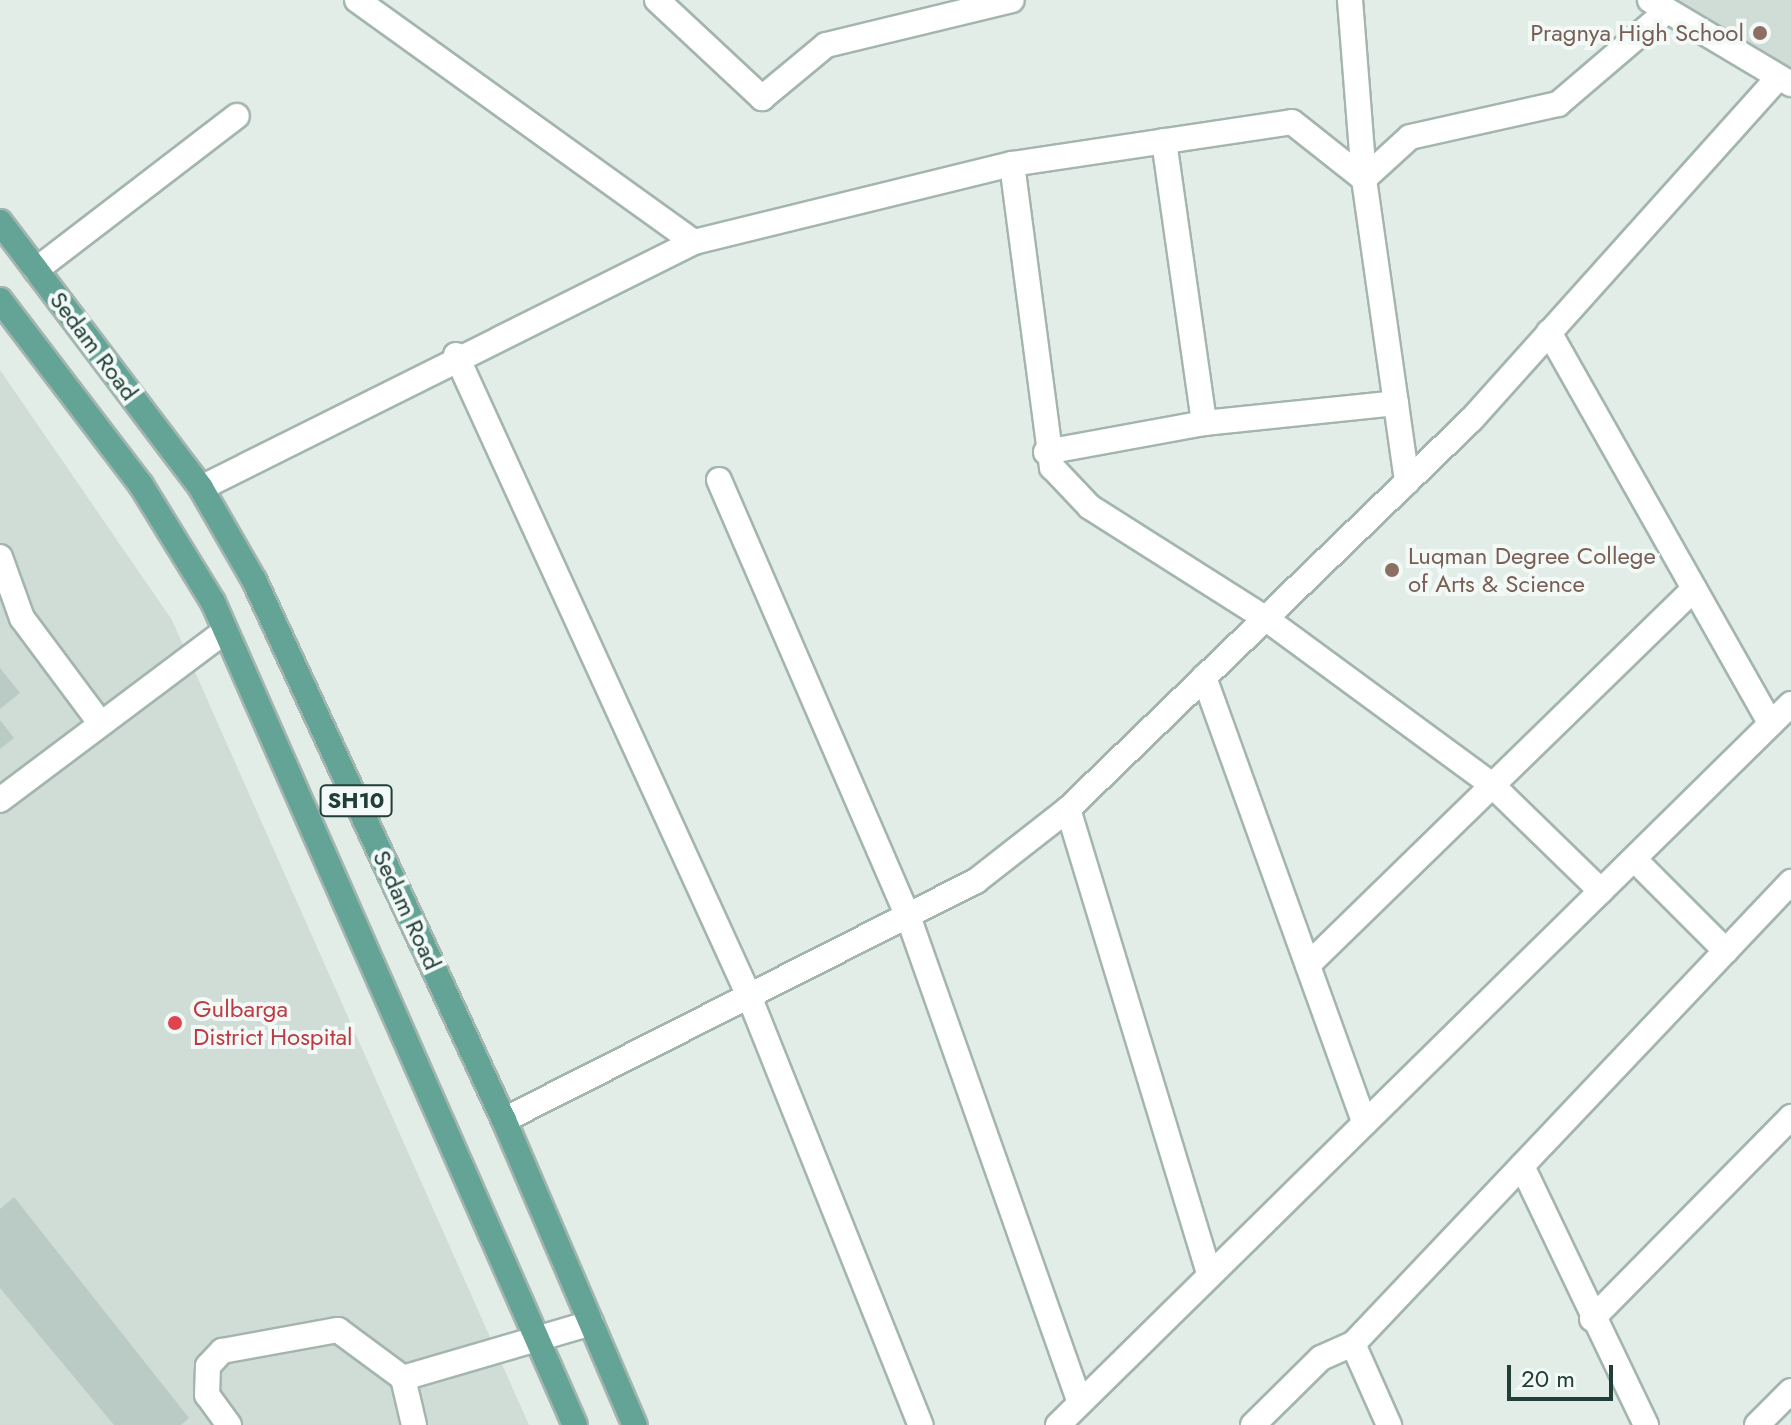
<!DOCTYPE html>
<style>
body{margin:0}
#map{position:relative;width:1791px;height:1425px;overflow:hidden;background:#e2ede8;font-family:Jost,sans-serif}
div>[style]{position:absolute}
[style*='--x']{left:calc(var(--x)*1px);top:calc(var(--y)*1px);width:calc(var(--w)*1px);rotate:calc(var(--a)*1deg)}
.built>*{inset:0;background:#d0ddd7}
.building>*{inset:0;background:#bacac4}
.roads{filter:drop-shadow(2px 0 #a4b5b0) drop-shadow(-2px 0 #a4b5b0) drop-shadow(0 2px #a4b5b0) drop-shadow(0 -2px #a4b5b0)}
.minor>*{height:24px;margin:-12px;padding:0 12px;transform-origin:12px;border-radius:12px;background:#fff}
.major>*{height:24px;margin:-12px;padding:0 12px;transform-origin:12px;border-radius:12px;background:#64a497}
.dots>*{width:22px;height:22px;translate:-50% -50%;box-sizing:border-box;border:4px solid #f2f9f6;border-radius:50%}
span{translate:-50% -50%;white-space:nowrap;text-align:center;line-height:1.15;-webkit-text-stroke:8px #f2f9f6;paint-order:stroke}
.shield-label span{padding:2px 6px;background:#f2f9f6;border:2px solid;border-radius:6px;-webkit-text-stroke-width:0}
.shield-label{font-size:22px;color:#213e38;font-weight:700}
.education-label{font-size:24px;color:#785e54}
.right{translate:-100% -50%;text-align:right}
.left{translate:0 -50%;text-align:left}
.street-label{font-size:24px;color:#213e38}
.health-label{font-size:24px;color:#be3a42}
.scale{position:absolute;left:1507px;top:1365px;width:106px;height:36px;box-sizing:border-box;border:4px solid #213e38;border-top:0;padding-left:10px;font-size:24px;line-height:28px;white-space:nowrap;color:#213e38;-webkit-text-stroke:6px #f2f9f6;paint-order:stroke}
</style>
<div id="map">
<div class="built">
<i style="clip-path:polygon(1676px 0,1791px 0,1791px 69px,1783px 66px)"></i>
<i style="clip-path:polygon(0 370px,172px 620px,529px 1425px,0 1425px)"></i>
</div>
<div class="building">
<i style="clip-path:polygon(0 668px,20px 693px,0 709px)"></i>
<i style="clip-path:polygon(0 720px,14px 738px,0 749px)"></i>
<i style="clip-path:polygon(14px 1197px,189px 1418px,181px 1425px,114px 1425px,0 1288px,0 1209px)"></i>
</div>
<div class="roads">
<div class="minor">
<i style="--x:357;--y:0;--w:415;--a:35.7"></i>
<i style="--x:657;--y:0;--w:144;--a:43"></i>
<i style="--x:762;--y:98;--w:83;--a:-39.6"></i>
<i style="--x:826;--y:45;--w:191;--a:-13.6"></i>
<i style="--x:1350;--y:0;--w:180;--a:85.5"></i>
<i style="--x:1364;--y:179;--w:306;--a:81.9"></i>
<i style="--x:1650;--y:0;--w:164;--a:30.8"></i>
<i style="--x:1164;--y:141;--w:285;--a:81.9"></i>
<i style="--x:1012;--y:164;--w:306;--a:82.5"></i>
<i style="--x:1052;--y:467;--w:55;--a:46.5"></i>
<i style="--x:1090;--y:507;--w:207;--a:32.4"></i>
<i style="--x:1265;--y:618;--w:282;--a:36.3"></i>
<i style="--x:1492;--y:785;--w:152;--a:44.2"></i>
<i style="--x:36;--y:270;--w:253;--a:-37.5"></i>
<i style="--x:1549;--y:332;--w:450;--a:60.5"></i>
<i style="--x:456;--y:355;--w:705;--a:65.43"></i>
<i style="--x:749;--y:996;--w:462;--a:68.2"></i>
<i style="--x:1046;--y:452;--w:161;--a:-10.4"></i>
<i style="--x:1204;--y:423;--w:193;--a:-5.9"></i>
<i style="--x:719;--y:480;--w:475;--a:66.6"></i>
<i style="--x:908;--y:916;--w:516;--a:70.55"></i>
<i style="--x:201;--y:488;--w:551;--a:-26.52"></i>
<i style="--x:694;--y:242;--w:327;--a:-13.8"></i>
<i style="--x:1012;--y:164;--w:283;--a:-8.5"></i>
<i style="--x:1292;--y:122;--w:92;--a:38.4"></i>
<i style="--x:1364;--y:179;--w:62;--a:-42.4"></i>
<i style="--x:1410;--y:137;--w:152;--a:-12.6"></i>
<i style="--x:1558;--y:104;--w:143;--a:-40.5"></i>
<i style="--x:0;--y:557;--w:65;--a:70.2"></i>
<i style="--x:22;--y:618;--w:132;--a:53.3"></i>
<i style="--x:1204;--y:677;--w:474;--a:70.2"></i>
<i style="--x:0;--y:800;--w:281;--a:-36.9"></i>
<i style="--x:1068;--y:809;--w:487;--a:73.1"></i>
<i style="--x:1634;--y:859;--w:130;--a:45"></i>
<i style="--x:1308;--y:965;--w:539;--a:-44.25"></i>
<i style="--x:504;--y:1120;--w:529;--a:-26.86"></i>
<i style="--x:976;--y:881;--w:117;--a:-38"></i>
<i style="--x:1068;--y:809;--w:560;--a:-43.99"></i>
<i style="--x:1471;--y:420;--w:460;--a:-48.1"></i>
<i style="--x:1522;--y:1166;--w:287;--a:64.4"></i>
<i style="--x:1592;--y:1319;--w:284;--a:-45.4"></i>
<i style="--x:1353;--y:1344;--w:89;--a:66"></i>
<i style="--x:403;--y:1378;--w:196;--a:-16.3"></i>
<i style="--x:229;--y:1425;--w:37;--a:-126"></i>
<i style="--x:207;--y:1395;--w:29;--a:-88"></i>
<i style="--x:208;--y:1366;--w:21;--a:-47"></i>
<i style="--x:222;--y:1351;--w:118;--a:-10.3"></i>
<i style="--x:338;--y:1330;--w:81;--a:36.4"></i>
<i style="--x:403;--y:1378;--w:48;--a:76.8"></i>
<i style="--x:1058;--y:1425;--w:1028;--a:-44.53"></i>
<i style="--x:1253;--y:1425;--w:95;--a:-44.6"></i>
<i style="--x:1321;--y:1358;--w:35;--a:-24"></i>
<i style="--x:1353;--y:1344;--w:637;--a:-46.53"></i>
<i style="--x:1757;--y:1425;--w:48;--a:-45"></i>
</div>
<div class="major">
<i style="--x:0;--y:222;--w:333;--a:52.9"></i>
<i style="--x:201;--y:488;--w:106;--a:60.1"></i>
<i style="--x:254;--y:580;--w:595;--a:65.16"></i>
<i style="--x:504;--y:1120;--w:332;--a:66.8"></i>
<i style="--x:0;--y:300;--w:233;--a:52.7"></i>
<i style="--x:141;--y:485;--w:137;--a:58.4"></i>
<i style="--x:213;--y:602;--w:899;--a:66.26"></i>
</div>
</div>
<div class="dots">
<i style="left:1760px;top:33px;background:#8d6e63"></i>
<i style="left:1392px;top:570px;background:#8d6e63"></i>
<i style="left:175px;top:1023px;background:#e0444e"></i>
</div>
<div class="shield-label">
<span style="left:356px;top:801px">SH10</span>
</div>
<div class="education-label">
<span class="right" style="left:1744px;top:33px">Pragnya High School</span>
<span class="left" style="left:1408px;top:570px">Luqman Degree College<br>of Arts &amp; Science</span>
</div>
<div class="street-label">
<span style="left:94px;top:346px;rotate:53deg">Sedam Road</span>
<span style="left:407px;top:910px;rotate:65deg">Sedam Road</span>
</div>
<div class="health-label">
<span class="left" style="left:193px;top:1023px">Gulbarga<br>District Hospital</span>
</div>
<div class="scale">20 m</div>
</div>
